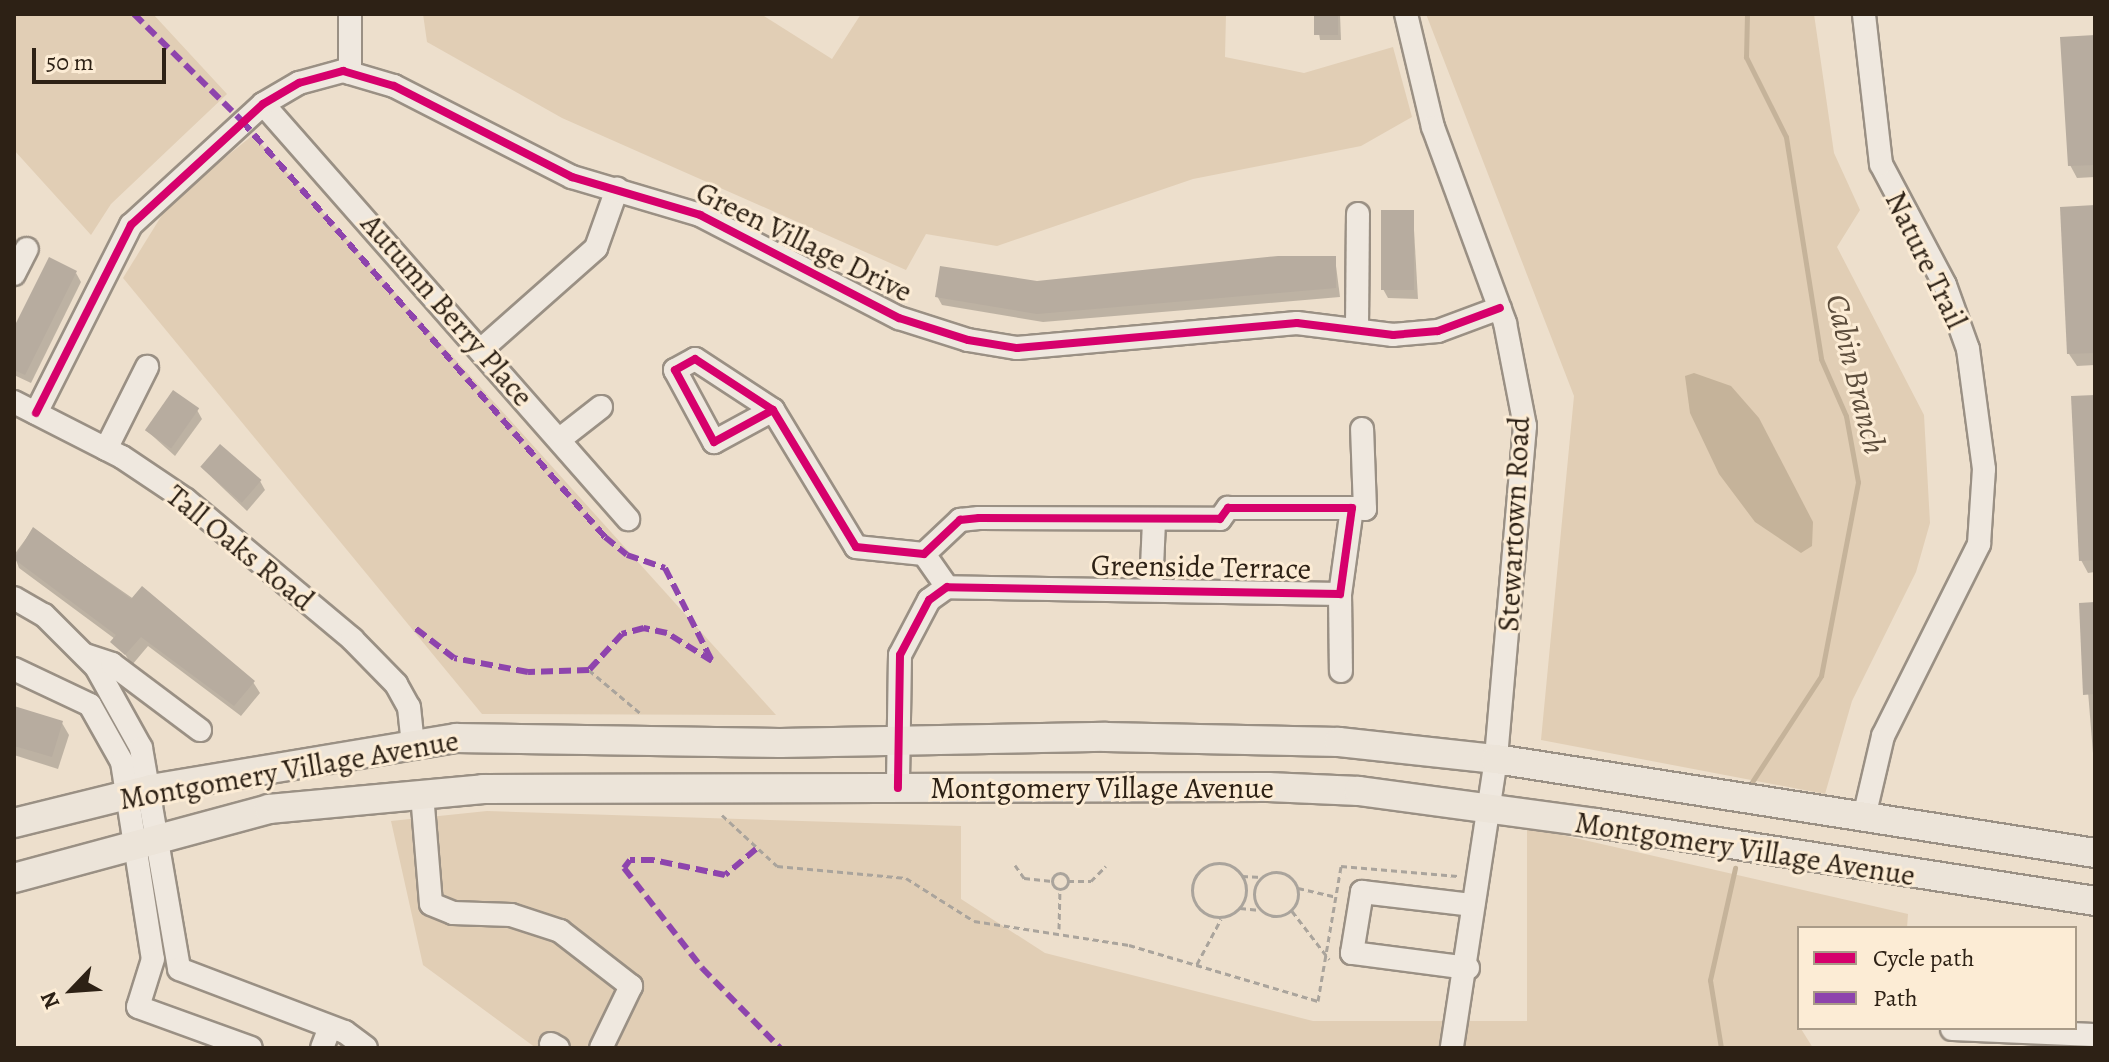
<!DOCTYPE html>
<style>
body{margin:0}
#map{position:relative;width:2109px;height:1062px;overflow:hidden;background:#eddfcc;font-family:Alegreya,serif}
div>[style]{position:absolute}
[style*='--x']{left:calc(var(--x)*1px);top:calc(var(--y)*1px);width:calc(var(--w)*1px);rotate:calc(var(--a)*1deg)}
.green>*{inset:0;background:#e1ceb5}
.water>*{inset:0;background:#c5b39a}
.shadow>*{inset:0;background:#0003}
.stream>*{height:5px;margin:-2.5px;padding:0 2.5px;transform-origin:2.5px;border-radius:2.5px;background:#c5b39a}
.building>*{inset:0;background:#b7ac9f;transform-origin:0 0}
.path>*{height:3px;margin-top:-1.5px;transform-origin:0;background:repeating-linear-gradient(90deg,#aaa49c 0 6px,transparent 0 10px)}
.path>.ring{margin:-1.5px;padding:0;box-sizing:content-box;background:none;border:3px solid #aaa49c;border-radius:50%}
.roads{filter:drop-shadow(2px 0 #9a9084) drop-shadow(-2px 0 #9a9084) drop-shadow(0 2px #9a9084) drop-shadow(0 -2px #9a9084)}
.minor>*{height:22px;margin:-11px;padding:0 11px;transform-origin:11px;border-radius:11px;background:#efe8df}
.major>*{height:28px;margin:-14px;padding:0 14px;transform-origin:14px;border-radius:14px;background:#ece4d9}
.quiet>*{height:6px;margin-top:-3px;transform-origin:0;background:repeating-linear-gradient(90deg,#8e44ad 0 12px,transparent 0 18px)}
.cycleway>*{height:8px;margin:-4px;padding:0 4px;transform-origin:4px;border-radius:4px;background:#d6006c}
span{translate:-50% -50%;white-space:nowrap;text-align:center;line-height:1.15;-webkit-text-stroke:6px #fcecd5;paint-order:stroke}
.street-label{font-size:30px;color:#2d2115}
.water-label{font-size:32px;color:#5c4d3c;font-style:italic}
.frame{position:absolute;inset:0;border:16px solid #2d2115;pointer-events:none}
.legend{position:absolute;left:1797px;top:926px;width:280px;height:104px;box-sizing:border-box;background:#fcecd5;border:2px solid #a99b88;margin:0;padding:10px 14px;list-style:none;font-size:24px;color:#2d2115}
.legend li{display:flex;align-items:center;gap:16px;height:40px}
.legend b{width:40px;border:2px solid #a99b88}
.north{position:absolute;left:32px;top:950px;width:80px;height:80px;-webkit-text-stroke:6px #fcecd5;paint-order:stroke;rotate:245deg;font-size:22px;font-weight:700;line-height:32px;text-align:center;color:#2d2115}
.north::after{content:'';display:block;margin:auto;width:28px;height:36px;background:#2d2115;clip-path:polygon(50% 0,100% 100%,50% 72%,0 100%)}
.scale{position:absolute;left:32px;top:48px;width:134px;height:36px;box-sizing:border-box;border:4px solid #2d2115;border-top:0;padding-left:10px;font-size:24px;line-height:28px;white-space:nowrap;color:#2d2115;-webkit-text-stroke:6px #fcecd5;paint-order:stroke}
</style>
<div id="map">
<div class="green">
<i style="clip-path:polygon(14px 14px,153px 14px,227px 94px,111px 204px,91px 235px,14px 150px)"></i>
<i style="clip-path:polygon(423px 14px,761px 14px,832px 59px,861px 14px,1226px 14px,1225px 57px,1304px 73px,1393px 47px,1412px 117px,1361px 146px,1193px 179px,997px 246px,926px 234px,906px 270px,562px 118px,427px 42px)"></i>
<i style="clip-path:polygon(1426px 14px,1814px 14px,1834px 153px,1860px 210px,1837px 247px,1924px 415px,1930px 523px,1916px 572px,1852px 701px,1825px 794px,1541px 740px,1574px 396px)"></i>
<i style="clip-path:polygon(253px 135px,776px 715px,482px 714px,123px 278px,170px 202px)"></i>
<i style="clip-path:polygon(487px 811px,961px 826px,961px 899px,1045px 953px,1313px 1021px,1527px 1021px,1527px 827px,1908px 914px,1907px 928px,1799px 928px,1798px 1024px,1813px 1048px,536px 1048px,423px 965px,391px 821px)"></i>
</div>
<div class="water">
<i style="clip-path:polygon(1694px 373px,1731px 386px,1759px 418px,1813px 522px,1812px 546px,1801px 553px,1755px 522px,1719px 474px,1690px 413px,1685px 376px)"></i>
</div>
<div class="shadow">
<i style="clip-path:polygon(1316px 14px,1340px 14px,1341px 40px,1320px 40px)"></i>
<i style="clip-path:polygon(2095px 37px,2095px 177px,2077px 178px,2070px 165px)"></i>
<i style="clip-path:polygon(2095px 209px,2095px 365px,2077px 366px,2069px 354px)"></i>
<i style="clip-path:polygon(1413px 212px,1418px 299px,1388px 298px,1383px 289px)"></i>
<i style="clip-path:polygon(1335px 258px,1340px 297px,1043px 322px,942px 305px,937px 296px)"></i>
<i style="clip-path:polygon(76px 273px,81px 282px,31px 383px,14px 375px,14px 331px)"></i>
<i style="clip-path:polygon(2095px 397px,2095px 572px,2088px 573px,2081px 560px)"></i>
<i style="clip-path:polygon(197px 410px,202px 419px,175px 456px,146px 430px)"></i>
<i style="clip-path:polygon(202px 468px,260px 481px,265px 490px,247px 511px)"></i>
<i style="clip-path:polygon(33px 529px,253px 682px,260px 693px,241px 716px,148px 646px,132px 665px,115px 639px,19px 568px,14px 555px)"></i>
<i style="clip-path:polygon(2095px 604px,2095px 778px,2081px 605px)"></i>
<i style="clip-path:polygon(14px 708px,62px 723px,69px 735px,58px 769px,14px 755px)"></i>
</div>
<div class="stream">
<i style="--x:1747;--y:14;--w:43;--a:91.3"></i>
<i style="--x:1746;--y:57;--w:89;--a:63.4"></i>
<i style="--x:1786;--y:137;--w:225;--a:81"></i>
<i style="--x:1821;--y:359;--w:62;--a:66.3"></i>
<i style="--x:1846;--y:416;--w:67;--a:79.7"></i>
<i style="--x:1858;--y:482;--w:197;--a:100.8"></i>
<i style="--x:1821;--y:676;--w:126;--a:123.1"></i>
<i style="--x:1721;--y:1048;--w:69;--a:-99.2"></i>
<i style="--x:1710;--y:980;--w:115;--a:-77.4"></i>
</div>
<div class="building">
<i style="left:1314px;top:14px;width:24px;height:21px"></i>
<i style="clip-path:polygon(2095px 35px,2095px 165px,2068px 166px,2060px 37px)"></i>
<i style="clip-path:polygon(2095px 205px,2095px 353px,2067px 354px,2060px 207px)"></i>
<i style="left:1381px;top:210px;width:33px;height:80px"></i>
<i style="clip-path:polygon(1278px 256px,1336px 256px,1336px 288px,1037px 314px,935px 297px,940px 266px,1037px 281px)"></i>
<i style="clip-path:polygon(49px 257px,77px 271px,25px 375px,14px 370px,14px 327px)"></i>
<i style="left:173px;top:390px;width:32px;height:49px;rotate:35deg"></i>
<i style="clip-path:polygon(2095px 395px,2095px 560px,2079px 561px,2071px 396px)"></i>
<i style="left:220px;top:444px;width:55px;height:30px;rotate:41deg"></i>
<i style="clip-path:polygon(33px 527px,131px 599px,142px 586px,255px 681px,234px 706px,141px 637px,125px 655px,110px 642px,116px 635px,14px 559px)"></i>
<i style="clip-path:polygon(2095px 602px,2095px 694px,2083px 695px,2079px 603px)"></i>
<i style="clip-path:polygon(14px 706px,63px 721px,52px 757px,14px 746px)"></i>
</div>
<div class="path">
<i style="--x:589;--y:670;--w:67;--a:40.1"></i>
<i style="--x:722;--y:815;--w:75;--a:42.8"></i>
<i style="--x:777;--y:866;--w:130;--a:5.3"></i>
<i style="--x:906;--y:878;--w:80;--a:32.3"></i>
<i style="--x:974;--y:921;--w:157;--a:8.8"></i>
<i style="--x:1129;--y:945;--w:197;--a:16.5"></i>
<i style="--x:1318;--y:1001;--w:137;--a:-80.3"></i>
<i style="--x:1341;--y:866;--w:117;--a:4.9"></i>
<i class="ring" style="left:1192px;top:863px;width:51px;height:51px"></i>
<i style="--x:1015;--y:865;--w:16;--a:55"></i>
<i style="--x:1024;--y:878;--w:28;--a:6"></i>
<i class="ring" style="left:1254px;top:872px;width:41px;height:41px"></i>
<i class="ring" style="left:1052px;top:873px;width:13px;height:13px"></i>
<i style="--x:1242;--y:876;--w:20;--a:3"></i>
<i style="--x:1068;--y:881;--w:23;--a:0"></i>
<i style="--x:1091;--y:881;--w:21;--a:-45"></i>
<i style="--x:1298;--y:888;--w:39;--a:13"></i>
<i style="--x:1240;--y:908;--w:20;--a:6"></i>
<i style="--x:1292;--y:911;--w:61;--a:52.4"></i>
<i style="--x:1059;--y:929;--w:40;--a:-88.6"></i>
<i style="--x:1197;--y:964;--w:51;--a:-61.9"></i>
</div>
<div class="roads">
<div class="minor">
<i style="--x:1406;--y:14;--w:116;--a:76.6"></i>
<i style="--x:1433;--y:127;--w:209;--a:69.8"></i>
<i style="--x:1505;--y:323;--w:105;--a:79"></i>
<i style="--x:1525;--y:426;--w:334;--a:95"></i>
<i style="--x:1496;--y:759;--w:292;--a:98.7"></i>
<i style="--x:350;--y:73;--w:59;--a:-90"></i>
<i style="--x:263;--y:104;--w:553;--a:48.67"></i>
<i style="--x:14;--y:274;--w:28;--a:-63"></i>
<i style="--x:1357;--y:327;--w:113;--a:-89.5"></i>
<i style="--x:483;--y:348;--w:151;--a:-41.5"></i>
<i style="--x:596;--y:248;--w:63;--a:-70.4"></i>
<i style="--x:14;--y:402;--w:121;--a:27"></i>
<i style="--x:122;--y:457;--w:77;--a:33.9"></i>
<i style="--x:186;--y:500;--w:217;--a:39.9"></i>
<i style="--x:352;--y:639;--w:63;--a:45.6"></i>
<i style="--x:396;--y:684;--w:26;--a:61"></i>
<i style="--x:409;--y:707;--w:37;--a:84"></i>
<i style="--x:773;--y:410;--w:93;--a:-146.8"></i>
<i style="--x:695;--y:359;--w:23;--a:151"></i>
<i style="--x:675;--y:370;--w:82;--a:61.6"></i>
<i style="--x:714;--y:442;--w:67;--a:-28.5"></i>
<i style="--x:773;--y:410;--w:160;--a:58.8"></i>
<i style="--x:856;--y:547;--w:68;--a:5.9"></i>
<i style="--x:924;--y:554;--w:50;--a:-43.4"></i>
<i style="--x:960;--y:520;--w:19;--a:-6"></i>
<i style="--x:979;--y:518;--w:241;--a:0.2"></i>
<i style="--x:1220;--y:519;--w:14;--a:-54"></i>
<i style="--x:1228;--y:508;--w:124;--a:0"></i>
<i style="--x:1352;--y:508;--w:87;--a:97.9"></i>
<i style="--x:1340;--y:594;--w:393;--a:-179"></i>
<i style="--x:947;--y:587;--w:22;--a:144"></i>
<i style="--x:929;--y:600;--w:62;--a:117.8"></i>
<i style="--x:900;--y:655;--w:133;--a:90.9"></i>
<i style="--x:36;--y:413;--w:211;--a:-63.2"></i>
<i style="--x:131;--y:225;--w:179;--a:-42.5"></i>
<i style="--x:263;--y:104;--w:42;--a:-30.3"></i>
<i style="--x:299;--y:83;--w:46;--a:-15.3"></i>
<i style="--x:343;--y:71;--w:53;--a:16.4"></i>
<i style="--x:394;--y:86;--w:200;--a:27.1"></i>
<i style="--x:572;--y:177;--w:134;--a:16.5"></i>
<i style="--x:700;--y:215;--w:224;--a:27.4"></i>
<i style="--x:899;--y:318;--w:72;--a:17.7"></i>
<i style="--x:968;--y:340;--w:50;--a:9.3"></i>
<i style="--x:1017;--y:348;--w:281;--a:-5.1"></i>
<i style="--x:1297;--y:323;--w:97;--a:7.1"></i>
<i style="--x:1393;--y:335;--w:45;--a:-5.1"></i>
<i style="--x:1438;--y:331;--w:66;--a:-20.4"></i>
<i style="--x:560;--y:439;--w:52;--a:-38"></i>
<i style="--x:106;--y:449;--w:92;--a:-63.4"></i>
<i style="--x:1352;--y:508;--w:13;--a:4"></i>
<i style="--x:1365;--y:509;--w:80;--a:-92.1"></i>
<i style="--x:924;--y:554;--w:40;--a:55.1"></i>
<i style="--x:1151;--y:590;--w:70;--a:-87.5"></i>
<i style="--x:1340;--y:594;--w:77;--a:89.3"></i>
<i style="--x:14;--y:598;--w:34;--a:30"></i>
<i style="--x:44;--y:615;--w:74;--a:45"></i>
<i style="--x:96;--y:667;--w:93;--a:60.9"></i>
<i style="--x:141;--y:748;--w:224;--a:80.2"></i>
<i style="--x:179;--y:969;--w:178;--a:20.8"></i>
<i style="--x:345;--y:1032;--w:26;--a:37"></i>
<i style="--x:85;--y:655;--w:28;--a:18"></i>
<i style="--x:112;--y:664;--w:110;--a:36.9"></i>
<i style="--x:14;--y:669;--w:84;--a:25.3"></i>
<i style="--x:90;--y:705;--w:65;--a:60.7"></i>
<i style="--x:122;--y:762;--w:199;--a:81.1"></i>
<i style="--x:153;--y:959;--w:50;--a:107.4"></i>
<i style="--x:138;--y:1007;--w:120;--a:19.9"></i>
<i style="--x:422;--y:794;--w:110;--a:85.3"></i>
<i style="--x:431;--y:904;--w:24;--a:22"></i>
<i style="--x:453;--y:913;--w:58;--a:2"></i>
<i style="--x:511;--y:915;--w:52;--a:18.1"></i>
<i style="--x:560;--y:931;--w:90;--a:37.8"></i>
<i style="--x:631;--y:986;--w:69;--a:115.8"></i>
<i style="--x:1864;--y:817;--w:83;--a:-76.8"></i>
<i style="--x:1883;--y:736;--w:215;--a:-63.4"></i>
<i style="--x:1979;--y:544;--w:75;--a:-86.2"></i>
<i style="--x:1984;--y:469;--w:121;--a:-97.6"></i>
<i style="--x:1968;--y:349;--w:68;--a:-109.8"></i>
<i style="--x:1945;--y:285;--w:137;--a:-117.9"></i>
<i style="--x:1881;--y:164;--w:151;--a:-96.5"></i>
<i style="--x:1468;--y:968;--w:117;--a:-172.6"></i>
<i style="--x:1352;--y:953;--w:62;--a:-80.7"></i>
<i style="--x:1362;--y:892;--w:112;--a:6.7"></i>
<i style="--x:1952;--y:1029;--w:143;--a:2.4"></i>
<i style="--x:551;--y:1044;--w:8;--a:30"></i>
<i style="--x:322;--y:1048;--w:22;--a:-69"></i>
</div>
<div class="major">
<i style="--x:14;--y:823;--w:141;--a:-13.9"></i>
<i style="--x:151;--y:789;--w:309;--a:-9.5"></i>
<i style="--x:456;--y:738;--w:324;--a:0.9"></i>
<i style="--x:780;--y:743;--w:326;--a:-1.1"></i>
<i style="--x:1106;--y:737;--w:233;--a:1.2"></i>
<i style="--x:1339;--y:742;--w:158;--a:6.2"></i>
<i style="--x:1496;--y:759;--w:606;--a:8.92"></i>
<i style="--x:14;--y:878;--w:264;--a:-15.1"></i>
<i style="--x:269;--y:809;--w:215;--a:-5.3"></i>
<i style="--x:483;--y:789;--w:785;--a:-0.15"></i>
<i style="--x:1268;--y:787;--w:91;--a:2.5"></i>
<i style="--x:1359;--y:791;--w:239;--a:7.7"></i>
<i style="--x:1596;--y:823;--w:505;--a:8.88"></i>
</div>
</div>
<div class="quiet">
<i style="--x:134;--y:14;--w:152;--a:44.7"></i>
<i style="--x:242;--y:121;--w:552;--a:48.89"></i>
<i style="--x:605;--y:537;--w:28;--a:39"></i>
<i style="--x:627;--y:555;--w:40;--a:18.9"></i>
<i style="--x:665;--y:568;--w:104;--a:63.2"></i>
<i style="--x:712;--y:661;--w:53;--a:-148.1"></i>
<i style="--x:667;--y:633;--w:24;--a:-168"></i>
<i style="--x:644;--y:628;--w:23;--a:165"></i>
<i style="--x:622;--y:634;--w:49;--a:132.5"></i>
<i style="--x:589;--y:670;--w:61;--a:178.1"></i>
<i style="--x:528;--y:672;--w:75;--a:-169.3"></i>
<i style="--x:454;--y:658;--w:49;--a:-142.4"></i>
<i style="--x:756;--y:849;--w:40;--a:140"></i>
<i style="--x:725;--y:875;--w:74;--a:-168.2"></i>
<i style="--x:653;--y:860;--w:23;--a:180"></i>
<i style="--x:630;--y:860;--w:10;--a:127"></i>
<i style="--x:624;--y:868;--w:127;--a:52"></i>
<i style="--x:702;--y:968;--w:112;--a:45.7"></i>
</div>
<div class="cycleway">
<i style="--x:773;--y:410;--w:93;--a:-146.8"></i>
<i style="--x:695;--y:359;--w:23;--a:151"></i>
<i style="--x:675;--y:370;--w:82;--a:61.6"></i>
<i style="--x:714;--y:442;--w:67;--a:-28.5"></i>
<i style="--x:773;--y:410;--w:160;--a:58.8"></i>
<i style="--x:856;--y:547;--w:68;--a:5.9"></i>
<i style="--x:924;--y:554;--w:50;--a:-43.4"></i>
<i style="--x:960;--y:520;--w:19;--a:-6"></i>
<i style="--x:979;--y:518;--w:241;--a:0.2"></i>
<i style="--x:1220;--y:519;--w:14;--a:-54"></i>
<i style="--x:1228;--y:508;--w:124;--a:0"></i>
<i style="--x:1352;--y:508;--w:87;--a:97.9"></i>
<i style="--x:1340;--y:594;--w:393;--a:-179"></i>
<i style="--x:947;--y:587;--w:22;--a:144"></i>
<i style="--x:929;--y:600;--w:62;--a:117.8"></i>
<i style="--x:900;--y:655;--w:133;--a:90.9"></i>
<i style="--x:36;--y:413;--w:211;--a:-63.2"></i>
<i style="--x:131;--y:225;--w:179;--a:-42.5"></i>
<i style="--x:263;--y:104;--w:42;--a:-30.3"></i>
<i style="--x:299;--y:83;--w:46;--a:-15.3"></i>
<i style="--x:343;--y:71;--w:53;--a:16.4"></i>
<i style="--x:394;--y:86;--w:200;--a:27.1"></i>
<i style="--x:572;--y:177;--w:134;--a:16.5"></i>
<i style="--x:700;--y:215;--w:224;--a:27.4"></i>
<i style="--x:899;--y:318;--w:72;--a:17.7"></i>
<i style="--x:968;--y:340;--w:50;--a:9.3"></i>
<i style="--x:1017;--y:348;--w:281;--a:-5.1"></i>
<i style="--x:1297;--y:323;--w:97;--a:7.1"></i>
<i style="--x:1393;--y:335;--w:45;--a:-5.1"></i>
<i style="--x:1438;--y:331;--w:66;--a:-20.4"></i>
</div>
<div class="street-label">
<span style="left:804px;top:242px;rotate:26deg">Green Village Drive</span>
<span style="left:1926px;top:260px;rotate:64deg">Nature Trail</span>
<span style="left:447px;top:310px;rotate:49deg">Autumn Berry Place</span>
<span style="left:1514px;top:524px;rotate:-87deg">Stewartown Road</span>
<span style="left:240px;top:548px;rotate:39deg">Tall Oaks Road</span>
<span style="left:1201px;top:567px;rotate:1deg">Greenside Terrace</span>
<span style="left:289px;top:770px;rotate:-10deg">Montgomery Village Avenue</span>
<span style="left:1102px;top:788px">Montgomery Village Avenue</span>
<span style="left:1745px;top:849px;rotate:9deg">Montgomery Village Avenue</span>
</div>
<div class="water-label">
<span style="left:1856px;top:374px;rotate:76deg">Cabin Branch</span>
</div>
<div class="frame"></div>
<ul class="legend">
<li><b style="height:10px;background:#d6006c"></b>Cycle path</li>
<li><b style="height:10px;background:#8e44ad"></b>Path</li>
</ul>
<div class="north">N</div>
<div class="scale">50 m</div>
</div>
